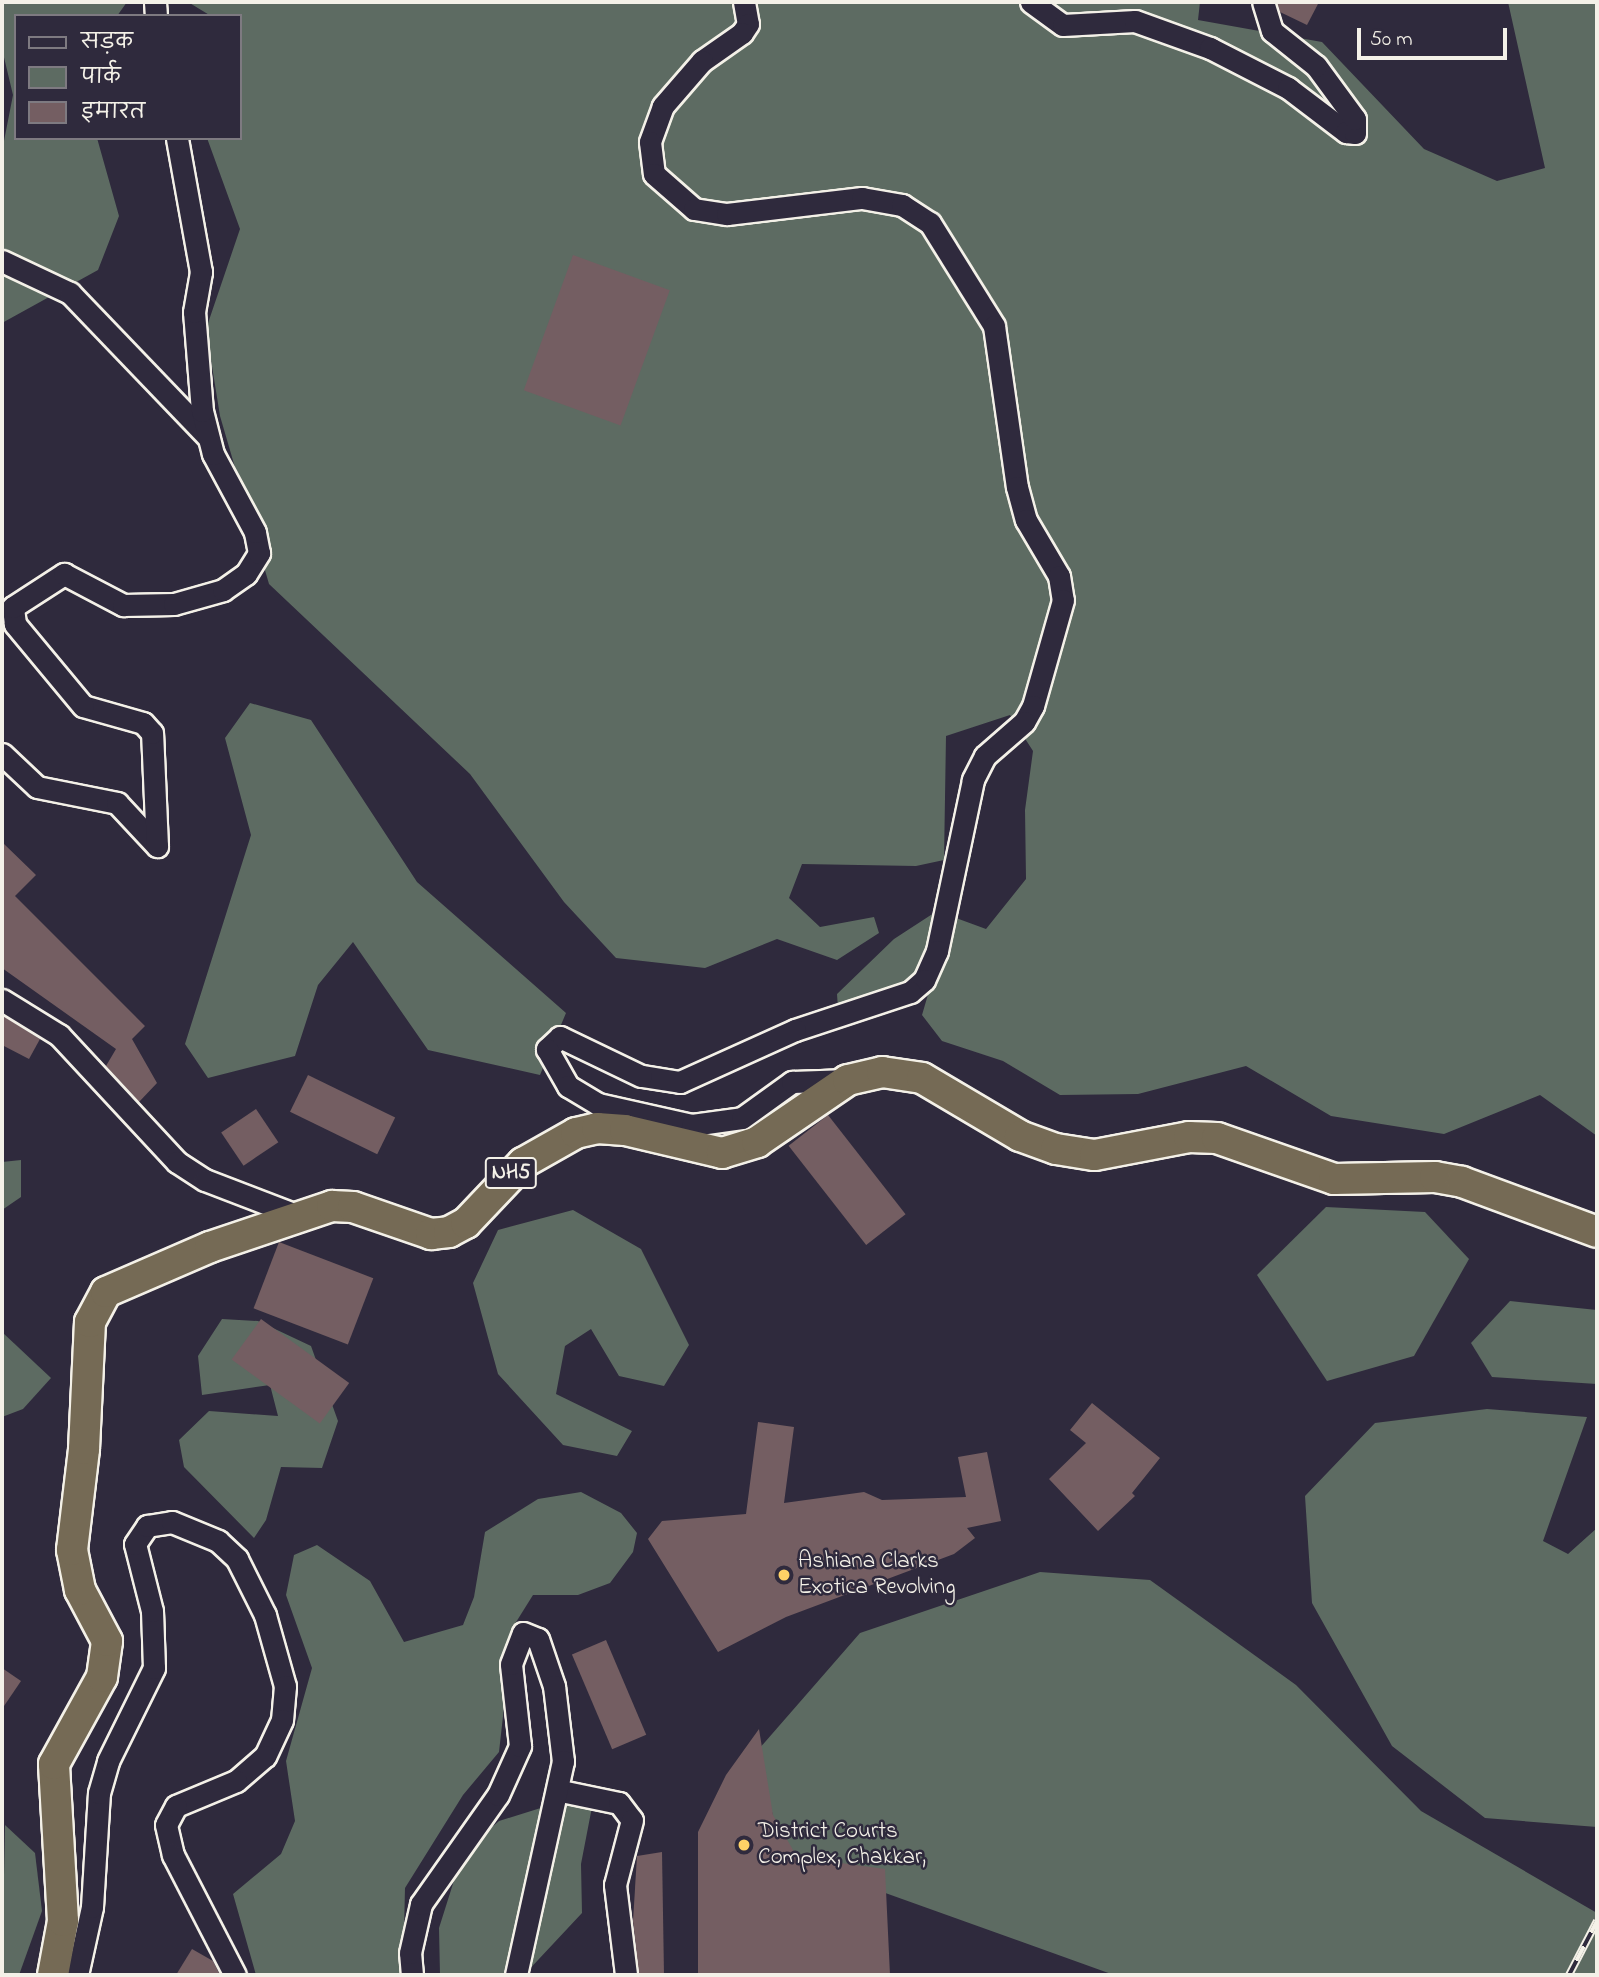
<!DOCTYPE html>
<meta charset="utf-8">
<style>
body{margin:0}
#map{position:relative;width:1599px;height:1977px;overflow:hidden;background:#2f2a3d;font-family:"Indie Flower","Playpen Sans Deva",sans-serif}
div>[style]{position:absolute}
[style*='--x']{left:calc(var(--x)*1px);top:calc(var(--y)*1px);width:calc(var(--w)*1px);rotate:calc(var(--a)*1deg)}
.green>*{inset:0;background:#5d6b62}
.building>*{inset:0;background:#745e62;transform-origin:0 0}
.roads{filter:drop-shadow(2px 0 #f4f1e8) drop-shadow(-2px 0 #f4f1e8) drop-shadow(0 2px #f4f1e8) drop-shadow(0 -2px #f4f1e8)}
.minor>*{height:21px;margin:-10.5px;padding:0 10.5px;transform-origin:10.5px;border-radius:10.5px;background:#2f2a3d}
.highway>*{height:30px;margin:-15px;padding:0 15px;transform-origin:15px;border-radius:15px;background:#756a55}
.rail>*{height:8px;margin-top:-4px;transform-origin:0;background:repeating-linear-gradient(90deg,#2f2a3d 0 16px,#f4f1e8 0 32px);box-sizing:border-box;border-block:2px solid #f4f1e8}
.dots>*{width:19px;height:19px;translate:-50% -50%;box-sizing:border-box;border:4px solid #2f2a3d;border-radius:50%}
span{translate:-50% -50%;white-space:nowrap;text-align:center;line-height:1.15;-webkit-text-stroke:5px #2f2a3d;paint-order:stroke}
.shield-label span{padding:2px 5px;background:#2f2a3d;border:2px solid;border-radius:5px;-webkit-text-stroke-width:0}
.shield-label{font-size:21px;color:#f4f1e8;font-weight:700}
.poi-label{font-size:23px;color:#f4f1e8}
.left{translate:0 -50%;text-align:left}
.frame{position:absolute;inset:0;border:4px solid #f4f1e8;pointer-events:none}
.legend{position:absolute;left:14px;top:14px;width:228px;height:126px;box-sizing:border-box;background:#2f2a3d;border:2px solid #7e7a81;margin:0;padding:9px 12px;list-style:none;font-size:21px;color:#f4f1e8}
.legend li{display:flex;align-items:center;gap:14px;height:35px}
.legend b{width:35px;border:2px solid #7e7a81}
.scale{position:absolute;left:1357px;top:28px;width:150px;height:32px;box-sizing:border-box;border:4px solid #f4f1e8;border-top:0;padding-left:9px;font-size:21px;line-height:24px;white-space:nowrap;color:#f4f1e8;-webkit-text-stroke:5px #2f2a3d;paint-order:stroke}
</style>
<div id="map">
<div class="green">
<i style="clip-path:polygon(2px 2px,127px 2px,117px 16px,16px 16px,16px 138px,97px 138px,119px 216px,98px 270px,2px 323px,2px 151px,13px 95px,2px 49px)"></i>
<i style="clip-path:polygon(188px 2px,1200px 2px,1198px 20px,1322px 42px,1424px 149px,1497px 181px,1545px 168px,1508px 2px,1597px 2px,1597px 1136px,1540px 1095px,1444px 1134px,1331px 1116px,1246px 1066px,1138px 1094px,1060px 1095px,1003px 1061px,942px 1041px,922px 1015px,936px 967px,891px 999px,838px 1009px,837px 994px,894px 939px,937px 911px,986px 929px,1026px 879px,1025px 810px,1033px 751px,1010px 715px,946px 736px,944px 860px,916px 866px,802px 864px,789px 898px,820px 927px,874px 917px,879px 933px,837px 960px,777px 939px,705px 968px,616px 958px,564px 902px,470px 774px,269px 584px,220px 416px,206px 329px,240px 229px,207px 138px,240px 138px,240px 16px,211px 16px)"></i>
<i style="clip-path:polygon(250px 703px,311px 720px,417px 882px,566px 1013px,540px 1075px,428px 1050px,353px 942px,318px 985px,295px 1056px,208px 1078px,185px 1044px,251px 835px,225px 738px)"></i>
<i style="clip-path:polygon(21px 1160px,21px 1197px,2px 1210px,2px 1162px)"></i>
<i style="clip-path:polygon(1326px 1207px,1425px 1212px,1469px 1259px,1414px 1356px,1327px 1381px,1257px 1275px)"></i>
<i style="clip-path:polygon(573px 1210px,641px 1249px,689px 1345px,664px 1386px,619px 1376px,591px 1329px,565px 1346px,556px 1394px,632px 1431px,617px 1456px,563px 1445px,498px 1374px,473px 1283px,498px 1230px)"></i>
<i style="clip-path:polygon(1510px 1301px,1597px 1310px,1597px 1384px,1492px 1377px,1471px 1343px)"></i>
<i style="clip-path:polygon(222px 1319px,258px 1321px,311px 1346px,338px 1421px,322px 1468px,281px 1467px,266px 1520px,254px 1538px,184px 1467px,179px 1440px,209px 1411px,278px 1416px,270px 1385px,202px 1395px,198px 1356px)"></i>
<i style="clip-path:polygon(2px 1332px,51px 1378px,23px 1409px,2px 1417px)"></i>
<i style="clip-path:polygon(1487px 1409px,1587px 1417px,1543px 1541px,1568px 1554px,1597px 1528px,1597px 1827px,1485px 1818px,1392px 1746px,1312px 1603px,1305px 1496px,1375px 1423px)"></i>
<i style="clip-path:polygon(581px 1492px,621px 1513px,637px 1533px,633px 1552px,610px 1583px,578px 1595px,533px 1595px,513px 1627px,499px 1752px,463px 1795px,405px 1888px,403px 1975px,256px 1975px,233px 1894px,281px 1854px,295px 1821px,286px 1761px,312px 1668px,286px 1595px,294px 1555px,317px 1545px,370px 1581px,404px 1642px,463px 1625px,474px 1597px,485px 1532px,538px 1499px)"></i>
<i style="clip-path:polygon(1040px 1572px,1150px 1580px,1296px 1685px,1421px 1811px,1597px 1913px,1597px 1975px,1114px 1975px,782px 1856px,758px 1750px,860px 1633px)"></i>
<i style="clip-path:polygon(582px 1795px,592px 1807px,581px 1864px,582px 1913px,524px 1975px,440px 1975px,439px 1928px,463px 1852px,499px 1821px)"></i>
<i style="clip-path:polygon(5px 1825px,35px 1853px,42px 1911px,19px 1975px,2px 1975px)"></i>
</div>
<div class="building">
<i style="clip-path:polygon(1277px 2px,1319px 2px,1307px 25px,1280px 12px)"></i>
<i style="left:573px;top:255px;width:103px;height:144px;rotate:20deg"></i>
<i style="clip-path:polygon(2px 842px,36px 875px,15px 896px,145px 1026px,132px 1039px,157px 1083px,139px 1102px,106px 1066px,116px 1049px,2px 968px)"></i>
<i style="clip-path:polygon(2px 1015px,40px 1039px,29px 1059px,2px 1045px)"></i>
<i style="left:308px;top:1075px;width:97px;height:41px;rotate:26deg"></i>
<i style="left:256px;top:1109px;width:40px;height:42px;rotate:56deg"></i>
<i style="left:828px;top:1115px;width:126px;height:50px;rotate:52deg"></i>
<i style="left:279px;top:1242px;width:101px;height:71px;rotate:21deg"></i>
<i style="left:261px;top:1319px;width:109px;height:50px;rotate:36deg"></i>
<i style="clip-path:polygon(1092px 1403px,1160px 1458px,1132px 1493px,1135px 1496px,1098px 1531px,1049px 1479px,1086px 1443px,1070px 1430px)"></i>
<i style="clip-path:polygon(758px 1422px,794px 1427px,784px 1503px,864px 1492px,882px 1500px,966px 1497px,958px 1457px,987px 1452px,1001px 1521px,967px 1528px,975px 1538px,954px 1554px,786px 1617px,718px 1652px,648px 1539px,662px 1521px,746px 1514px)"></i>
<i style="left:606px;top:1640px;width:103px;height:37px;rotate:67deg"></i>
<i style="clip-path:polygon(2px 1668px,21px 1681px,2px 1709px)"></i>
<i style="clip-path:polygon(759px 1729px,773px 1815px,797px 1857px,885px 1869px,890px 1975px,698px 1975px,698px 1832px,726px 1775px)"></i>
<i style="clip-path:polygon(662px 1852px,664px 1975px,639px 1975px,633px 1921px,637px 1856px)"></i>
<i style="clip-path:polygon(192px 1949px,213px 1961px,220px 1975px,176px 1975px)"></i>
</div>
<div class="roads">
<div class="minor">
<i style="--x:155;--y:2;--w:14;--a:86"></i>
<i style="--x:744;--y:2;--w:22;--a:80"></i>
<i style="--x:748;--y:24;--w:11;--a:124"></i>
<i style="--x:742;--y:33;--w:49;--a:145"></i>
<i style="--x:702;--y:61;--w:60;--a:130.9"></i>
<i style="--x:663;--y:106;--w:38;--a:110"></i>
<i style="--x:650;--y:142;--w:32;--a:83"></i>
<i style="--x:654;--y:174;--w:53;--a:41.2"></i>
<i style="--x:694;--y:209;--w:33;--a:9"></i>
<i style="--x:727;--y:214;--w:136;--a:-6.8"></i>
<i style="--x:862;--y:198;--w:41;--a:9.9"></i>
<i style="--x:902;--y:205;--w:33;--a:33"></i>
<i style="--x:930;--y:223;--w:121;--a:58.1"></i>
<i style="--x:994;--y:326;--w:163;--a:81.9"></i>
<i style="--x:1017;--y:487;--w:34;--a:75"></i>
<i style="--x:1026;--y:520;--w:65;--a:59.5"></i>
<i style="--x:1059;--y:576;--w:24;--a:81"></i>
<i style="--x:1063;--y:600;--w:110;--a:105.8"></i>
<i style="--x:1033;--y:706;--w:18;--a:119"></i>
<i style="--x:1024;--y:722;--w:52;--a:138.9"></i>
<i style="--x:985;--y:756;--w:27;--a:117"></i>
<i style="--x:973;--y:780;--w:175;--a:101.9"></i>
<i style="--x:937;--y:951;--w:32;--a:114"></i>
<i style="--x:924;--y:980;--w:18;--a:139"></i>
<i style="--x:910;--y:992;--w:121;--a:161.7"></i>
<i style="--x:795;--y:1030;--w:126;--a:155.7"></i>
<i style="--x:680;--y:1082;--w:39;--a:-171"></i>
<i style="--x:641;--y:1076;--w:90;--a:-154.3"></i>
<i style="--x:560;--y:1037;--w:18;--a:137"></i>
<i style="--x:547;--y:1049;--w:43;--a:60.4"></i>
<i style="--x:568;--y:1086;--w:35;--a:31"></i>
<i style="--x:598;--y:1104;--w:96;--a:12.6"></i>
<i style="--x:692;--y:1125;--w:50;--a:-8"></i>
<i style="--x:742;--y:1118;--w:62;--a:-35.8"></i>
<i style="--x:792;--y:1082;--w:56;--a:-2"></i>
<i style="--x:1031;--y:2;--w:39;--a:36"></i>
<i style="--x:1063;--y:25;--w:72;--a:-3.2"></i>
<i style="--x:1135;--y:21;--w:80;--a:19.8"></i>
<i style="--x:1210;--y:48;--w:88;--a:27.1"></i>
<i style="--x:1288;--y:88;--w:73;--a:37.2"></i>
<i style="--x:1346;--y:132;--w:9;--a:6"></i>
<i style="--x:1355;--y:133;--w:14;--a:-90"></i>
<i style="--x:1355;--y:119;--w:66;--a:-126.3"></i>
<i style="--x:1316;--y:66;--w:56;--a:-141.5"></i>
<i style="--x:1272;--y:31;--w:30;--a:-107"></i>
<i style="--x:2;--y:261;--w:75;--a:25.2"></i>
<i style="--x:70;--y:293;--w:199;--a:46.2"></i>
<i style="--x:2;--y:754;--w:48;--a:43.3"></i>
<i style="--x:37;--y:787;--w:82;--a:11.3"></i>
<i style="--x:117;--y:803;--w:59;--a:47.1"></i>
<i style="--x:157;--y:846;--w:113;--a:-92.5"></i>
<i style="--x:152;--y:733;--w:13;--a:-132"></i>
<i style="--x:143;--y:723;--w:62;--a:-164.2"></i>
<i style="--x:83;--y:706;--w:107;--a:-129.7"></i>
<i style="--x:15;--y:624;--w:17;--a:-97"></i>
<i style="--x:13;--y:607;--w:61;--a:-32.9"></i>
<i style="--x:64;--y:574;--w:67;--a:27.7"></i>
<i style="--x:123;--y:605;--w:51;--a:-1.1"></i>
<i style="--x:174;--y:604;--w:51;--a:-15.9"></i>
<i style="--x:223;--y:590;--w:28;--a:-35"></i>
<i style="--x:246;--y:574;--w:25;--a:-58"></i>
<i style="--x:259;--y:553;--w:21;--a:-101"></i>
<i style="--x:255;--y:532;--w:89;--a:-118.3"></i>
<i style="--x:213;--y:454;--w:44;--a:-104.3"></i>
<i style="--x:202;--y:411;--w:99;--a:-94.6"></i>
<i style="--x:194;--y:312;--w:41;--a:-80.1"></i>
<i style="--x:201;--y:272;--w:136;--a:-100.2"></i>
<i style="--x:2;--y:1000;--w:67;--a:31.6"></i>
<i style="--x:59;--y:1035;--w:173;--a:47.1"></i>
<i style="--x:177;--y:1162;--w:33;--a:33"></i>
<i style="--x:205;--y:1180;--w:97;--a:21"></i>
<i style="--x:561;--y:1791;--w:59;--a:11.7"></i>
<i style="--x:619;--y:1803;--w:21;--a:53"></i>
<i style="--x:632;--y:1820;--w:67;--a:104.7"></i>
<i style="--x:615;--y:1885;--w:91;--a:83"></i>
<i style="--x:77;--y:1975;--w:70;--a:-77.6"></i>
<i style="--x:92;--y:1907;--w:114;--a:-86.5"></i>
<i style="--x:99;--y:1793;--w:33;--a:-74"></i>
<i style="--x:108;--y:1761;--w:104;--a:-63.7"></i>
<i style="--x:154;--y:1668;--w:57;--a:-92"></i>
<i style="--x:152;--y:1611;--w:69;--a:-104.2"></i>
<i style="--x:135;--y:1544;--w:22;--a:-56"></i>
<i style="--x:147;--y:1526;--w:25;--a:-9"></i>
<i style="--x:172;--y:1522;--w:50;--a:22.4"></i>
<i style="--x:218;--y:1541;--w:26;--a:43"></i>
<i style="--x:237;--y:1559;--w:63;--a:63.4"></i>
<i style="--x:265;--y:1615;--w:74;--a:74.3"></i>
<i style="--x:285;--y:1686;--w:34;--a:95"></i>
<i style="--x:282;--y:1720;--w:40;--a:115"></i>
<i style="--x:265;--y:1756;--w:38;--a:139"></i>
<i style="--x:236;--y:1781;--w:65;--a:157.4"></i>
<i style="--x:176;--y:1806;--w:21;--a:118"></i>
<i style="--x:166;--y:1825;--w:31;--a:77"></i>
<i style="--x:173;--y:1855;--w:135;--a:62.7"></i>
<i style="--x:412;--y:1975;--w:22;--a:-95"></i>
<i style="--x:410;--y:1953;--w:50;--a:-77.3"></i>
<i style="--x:421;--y:1904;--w:133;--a:-54.8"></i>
<i style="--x:498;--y:1795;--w:54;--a:-65.8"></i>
<i style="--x:520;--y:1746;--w:82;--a:-96.3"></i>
<i style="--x:511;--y:1664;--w:33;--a:-69"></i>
<i style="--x:523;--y:1633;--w:16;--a:22"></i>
<i style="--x:538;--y:1639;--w:50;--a:71.2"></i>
<i style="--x:554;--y:1686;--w:76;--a:83.2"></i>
<i style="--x:563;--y:1761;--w:219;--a:102.4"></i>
</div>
<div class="highway">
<i style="--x:53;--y:1975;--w:55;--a:-79.5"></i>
<i style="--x:63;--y:1921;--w:157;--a:-93.3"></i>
<i style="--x:54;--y:1764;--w:99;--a:-61.1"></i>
<i style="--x:102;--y:1677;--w:36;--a:-82"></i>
<i style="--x:107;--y:1641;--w:58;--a:-117.9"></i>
<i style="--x:80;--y:1590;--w:41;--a:-101.3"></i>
<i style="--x:72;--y:1550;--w:102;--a:-83.2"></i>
<i style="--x:84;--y:1449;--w:127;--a:-87.3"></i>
<i style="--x:90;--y:1322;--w:34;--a:-62"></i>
<i style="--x:106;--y:1292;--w:113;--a:-23.4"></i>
<i style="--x:210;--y:1247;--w:129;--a:-18.6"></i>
<i style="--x:332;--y:1206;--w:21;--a:3"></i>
<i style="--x:353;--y:1207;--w:83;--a:19.1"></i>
<i style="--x:431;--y:1234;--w:18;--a:-6"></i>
<i style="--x:449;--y:1232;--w:19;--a:-28"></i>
<i style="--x:466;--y:1223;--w:83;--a:-46.5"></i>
<i style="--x:523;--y:1163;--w:61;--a:-29.5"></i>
<i style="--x:576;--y:1133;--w:22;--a:-13"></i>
<i style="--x:597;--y:1128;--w:28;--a:4"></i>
<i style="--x:625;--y:1130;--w:100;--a:13.3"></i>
<i style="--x:722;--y:1153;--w:37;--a:-17"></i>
<i style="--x:757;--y:1142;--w:110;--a:-34.3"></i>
<i style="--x:848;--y:1080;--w:35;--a:-13"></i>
<i style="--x:882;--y:1072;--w:40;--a:8.5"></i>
<i style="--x:922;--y:1078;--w:114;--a:30.6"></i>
<i style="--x:1020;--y:1136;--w:38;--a:20"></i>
<i style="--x:1056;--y:1149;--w:39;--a:9"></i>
<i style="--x:1095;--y:1155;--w:96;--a:-10.8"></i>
<i style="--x:1189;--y:1137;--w:28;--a:2"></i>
<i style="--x:1217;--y:1138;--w:124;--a:19.3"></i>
<i style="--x:1334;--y:1179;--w:101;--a:-1.1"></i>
<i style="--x:1435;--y:1177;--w:27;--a:10"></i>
<i style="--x:1462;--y:1182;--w:144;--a:20.3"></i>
</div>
</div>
<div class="rail">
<i style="--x:1569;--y:1975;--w:61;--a:-62.6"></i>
</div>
<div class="dots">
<i style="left:784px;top:1575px;background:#ffd166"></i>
<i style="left:744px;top:1845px;background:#ffd166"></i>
</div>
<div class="shield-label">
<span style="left:511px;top:1173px">NH5</span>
</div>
<div class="poi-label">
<span class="left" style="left:798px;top:1575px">Ashiana Clarks<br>Exotica Revolving</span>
<span class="left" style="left:758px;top:1845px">District Courts<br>Complex, Chakkar,</span>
</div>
<div class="frame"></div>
<ul class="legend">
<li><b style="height:9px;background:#2f2a3d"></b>सड़क</li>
<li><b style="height:19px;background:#5d6b62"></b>पार्क</li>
<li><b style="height:19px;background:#745e62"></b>इमारत</li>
</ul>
<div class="scale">50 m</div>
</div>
